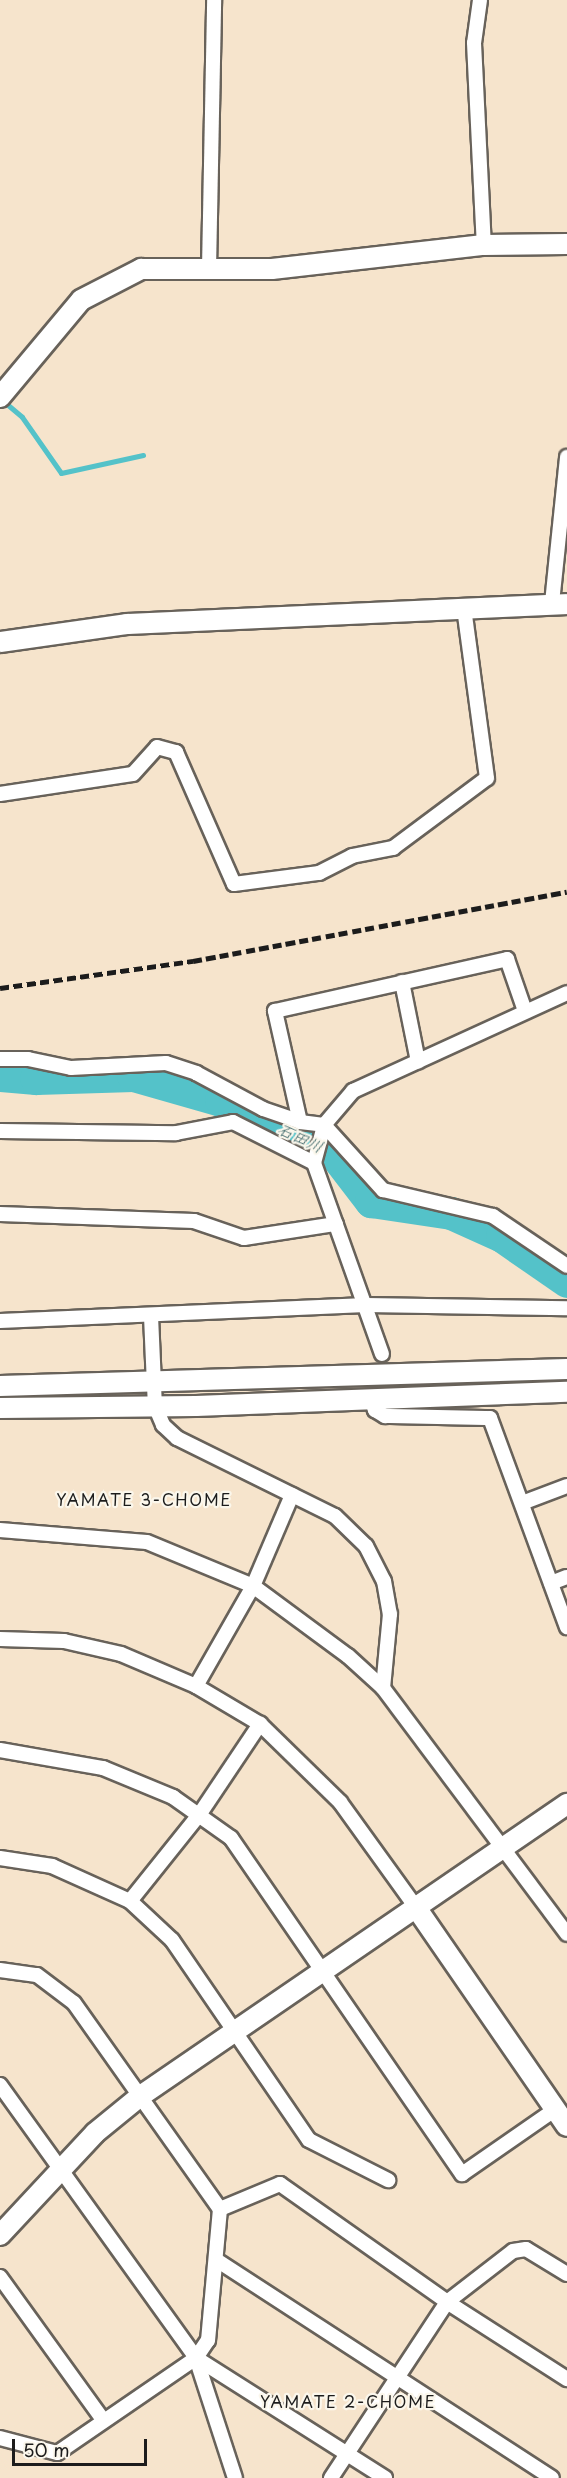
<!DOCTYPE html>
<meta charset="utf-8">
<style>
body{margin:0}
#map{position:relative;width:567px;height:2478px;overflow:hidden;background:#f6e4cc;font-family:"Playpen Sans","Klee One",sans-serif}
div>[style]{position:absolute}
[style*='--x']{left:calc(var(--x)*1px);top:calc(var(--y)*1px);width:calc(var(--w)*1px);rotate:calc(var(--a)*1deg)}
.stream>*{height:5px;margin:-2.5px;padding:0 2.5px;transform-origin:2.5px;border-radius:2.5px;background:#54c2c9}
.river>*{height:33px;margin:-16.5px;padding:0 16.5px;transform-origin:16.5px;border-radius:16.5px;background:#54c2c9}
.roads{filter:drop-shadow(2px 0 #68625a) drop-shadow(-2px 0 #68625a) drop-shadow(0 2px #68625a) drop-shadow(0 -2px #68625a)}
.street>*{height:14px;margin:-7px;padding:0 7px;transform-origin:7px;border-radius:7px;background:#fff}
.secondary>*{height:20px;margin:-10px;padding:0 10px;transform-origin:10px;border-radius:10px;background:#fff}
.rail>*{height:4.5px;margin-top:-2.25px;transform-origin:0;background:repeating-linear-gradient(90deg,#1c1c1c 0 9px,transparent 0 13.5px)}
span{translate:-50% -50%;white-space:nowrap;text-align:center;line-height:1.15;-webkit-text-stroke:4.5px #fbf7ec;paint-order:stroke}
.water-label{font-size:16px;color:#325e61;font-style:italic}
.neighbourhood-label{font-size:16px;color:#1c1c1c;letter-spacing:1.5px}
.scale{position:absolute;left:12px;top:2439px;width:135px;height:27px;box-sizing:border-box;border:3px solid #1c1c1c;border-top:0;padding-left:8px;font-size:18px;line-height:21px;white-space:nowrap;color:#1c1c1c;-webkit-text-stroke:4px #fbf7ec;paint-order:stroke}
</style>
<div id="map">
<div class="stream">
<i style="--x:2;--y:400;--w:26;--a:40"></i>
<i style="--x:22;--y:417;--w:68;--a:55.1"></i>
<i style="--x:61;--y:473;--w:84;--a:-12.4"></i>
</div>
<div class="river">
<i style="--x:0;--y:1075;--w:36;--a:5"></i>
<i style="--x:36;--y:1078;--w:97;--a:-1.8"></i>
<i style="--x:133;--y:1075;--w:91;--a:15.9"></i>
<i style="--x:221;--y:1100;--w:125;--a:25.1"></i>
<i style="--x:334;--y:1153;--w:61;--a:52.4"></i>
<i style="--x:371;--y:1201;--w:81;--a:8.5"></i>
<i style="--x:451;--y:1213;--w:56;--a:24.3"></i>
<i style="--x:502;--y:1236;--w:79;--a:34.7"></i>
</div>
<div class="roads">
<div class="street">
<i style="--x:480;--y:0;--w:43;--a:97.9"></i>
<i style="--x:474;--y:43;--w:202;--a:87.2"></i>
<i style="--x:209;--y:269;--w:269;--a:-88.9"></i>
<i style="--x:552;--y:603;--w:147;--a:-84.1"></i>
<i style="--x:0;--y:794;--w:134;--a:-8.6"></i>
<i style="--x:133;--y:774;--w:36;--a:-48"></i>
<i style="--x:157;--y:747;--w:20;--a:15"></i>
<i style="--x:176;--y:752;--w:144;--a:66.3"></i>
<i style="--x:234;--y:884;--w:86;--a:-7.4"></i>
<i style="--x:319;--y:873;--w:37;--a:-27"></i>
<i style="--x:352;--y:856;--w:42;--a:-11"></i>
<i style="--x:393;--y:848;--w:117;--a:-36.7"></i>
<i style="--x:487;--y:778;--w:173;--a:-97.7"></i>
<i style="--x:402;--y:982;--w:81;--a:78.6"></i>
<i style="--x:0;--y:1059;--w:28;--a:0"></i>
<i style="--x:28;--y:1059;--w:44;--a:11.8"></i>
<i style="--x:71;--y:1068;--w:95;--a:-3"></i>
<i style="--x:166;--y:1063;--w:32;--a:18"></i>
<i style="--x:196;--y:1073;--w:76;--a:28.2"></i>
<i style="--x:263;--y:1109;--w:39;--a:19"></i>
<i style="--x:300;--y:1122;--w:24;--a:7"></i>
<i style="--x:324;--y:1125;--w:88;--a:47.8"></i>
<i style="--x:383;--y:1190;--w:113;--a:13.3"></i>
<i style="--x:493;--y:1216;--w:89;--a:34"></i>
<i style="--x:300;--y:1122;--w:114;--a:-102.7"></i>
<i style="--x:275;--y:1011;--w:238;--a:-12.6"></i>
<i style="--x:507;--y:959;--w:55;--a:70.9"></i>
<i style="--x:0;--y:1131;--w:176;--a:0.7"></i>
<i style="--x:176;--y:1133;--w:58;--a:-10.9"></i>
<i style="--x:233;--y:1122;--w:91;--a:26.8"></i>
<i style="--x:0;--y:1214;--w:194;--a:2.1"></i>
<i style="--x:194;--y:1221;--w:53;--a:18.8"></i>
<i style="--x:244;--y:1238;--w:93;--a:-8.7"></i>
<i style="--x:151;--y:1316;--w:90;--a:87.5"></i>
<i style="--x:155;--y:1406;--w:21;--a:67"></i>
<i style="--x:163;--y:1425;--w:19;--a:43"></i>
<i style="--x:177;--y:1438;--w:176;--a:26.3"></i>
<i style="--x:335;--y:1516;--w:43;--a:44.1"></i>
<i style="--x:366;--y:1546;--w:39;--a:63"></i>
<i style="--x:384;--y:1581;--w:34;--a:80"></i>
<i style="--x:390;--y:1614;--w:74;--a:95.4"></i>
<i style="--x:0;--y:1321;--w:366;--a:-2.5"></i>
<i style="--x:366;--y:1305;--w:201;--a:0.9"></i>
<i style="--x:382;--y:1354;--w:203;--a:-109.6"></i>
<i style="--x:314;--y:1163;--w:39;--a:-75"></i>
<i style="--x:324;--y:1125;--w:45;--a:-49.5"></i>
<i style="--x:353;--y:1091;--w:235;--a:-24.6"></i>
<i style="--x:371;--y:1398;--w:13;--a:72"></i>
<i style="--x:375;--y:1410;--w:12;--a:31"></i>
<i style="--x:385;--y:1416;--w:105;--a:1.1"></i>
<i style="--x:490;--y:1418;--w:223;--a:69.8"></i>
<i style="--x:522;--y:1503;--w:48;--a:-20.7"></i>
<i style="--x:0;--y:1530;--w:147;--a:4.7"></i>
<i style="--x:147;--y:1542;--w:115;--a:22.5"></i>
<i style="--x:253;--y:1586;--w:118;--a:36.4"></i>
<i style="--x:348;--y:1656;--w:47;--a:42.4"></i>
<i style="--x:383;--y:1688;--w:307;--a:53.2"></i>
<i style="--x:551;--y:1583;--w:17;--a:-21"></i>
<i style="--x:0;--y:1639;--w:64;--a:1.8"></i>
<i style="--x:64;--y:1641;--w:58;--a:12.8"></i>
<i style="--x:121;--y:1654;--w:82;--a:23.1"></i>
<i style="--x:196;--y:1686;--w:74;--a:30.7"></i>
<i style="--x:260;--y:1724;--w:112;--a:44.3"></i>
<i style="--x:340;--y:1802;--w:128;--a:54.2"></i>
<i style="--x:196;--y:1686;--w:115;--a:-60.3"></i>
<i style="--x:253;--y:1586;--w:99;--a:-66.8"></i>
<i style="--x:0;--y:1750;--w:105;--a:9.9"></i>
<i style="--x:103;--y:1768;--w:76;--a:22.5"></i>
<i style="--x:173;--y:1797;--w:71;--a:35.3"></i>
<i style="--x:231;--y:1838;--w:408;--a:55.5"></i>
<i style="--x:462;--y:2174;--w:114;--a:-34.7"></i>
<i style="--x:0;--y:1858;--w:53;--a:8.7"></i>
<i style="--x:52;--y:1866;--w:85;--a:24.2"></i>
<i style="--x:130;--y:1901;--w:57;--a:42.9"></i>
<i style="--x:172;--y:1940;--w:242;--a:55.6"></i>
<i style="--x:309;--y:2140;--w:89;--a:26.9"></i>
<i style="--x:130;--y:1901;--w:110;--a:-51.3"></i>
<i style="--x:199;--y:1815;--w:110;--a:-56.2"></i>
<i style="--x:0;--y:1970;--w:37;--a:8"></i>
<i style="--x:37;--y:1975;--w:46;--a:37.1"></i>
<i style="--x:74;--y:2003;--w:252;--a:54.7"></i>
<i style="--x:220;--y:2209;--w:132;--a:95.2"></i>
<i style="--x:208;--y:2340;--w:22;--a:124"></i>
<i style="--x:196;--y:2358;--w:168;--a:145.6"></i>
<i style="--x:57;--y:2453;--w:59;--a:-165.3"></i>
<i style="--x:0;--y:2085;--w:336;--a:54.3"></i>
<i style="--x:196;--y:2358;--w:126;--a:72"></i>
<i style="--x:220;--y:2209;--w:65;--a:-22.6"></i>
<i style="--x:280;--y:2184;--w:204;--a:35.2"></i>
<i style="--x:447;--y:2302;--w:143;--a:32.7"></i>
<i style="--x:218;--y:2261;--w:398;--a:33"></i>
<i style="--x:0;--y:2277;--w:176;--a:54.2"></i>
<i style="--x:196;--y:2358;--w:224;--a:32.4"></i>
<i style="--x:331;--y:2478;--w:211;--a:-56.6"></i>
<i style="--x:447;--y:2302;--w:83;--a:-37.7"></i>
<i style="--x:513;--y:2251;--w:13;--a:-9"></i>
<i style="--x:526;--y:2249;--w:48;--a:31.4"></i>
</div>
<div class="secondary">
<i style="--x:0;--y:397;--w:126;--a:-50.1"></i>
<i style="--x:81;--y:300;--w:68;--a:-27.3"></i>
<i style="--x:141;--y:269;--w:131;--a:0"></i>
<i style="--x:272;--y:269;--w:213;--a:-6.5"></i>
<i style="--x:484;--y:245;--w:83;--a:-0.7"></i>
<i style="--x:0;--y:642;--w:128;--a:-8.1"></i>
<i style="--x:127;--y:624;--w:440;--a:-2.6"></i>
<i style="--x:0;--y:1386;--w:567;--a:-1.72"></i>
<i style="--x:0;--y:1408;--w:196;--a:-0.6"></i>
<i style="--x:196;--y:1406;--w:371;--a:-2.2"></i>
<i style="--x:415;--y:1906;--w:267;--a:55.4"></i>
<i style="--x:0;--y:2235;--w:139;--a:-47"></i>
<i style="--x:95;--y:2133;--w:57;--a:-39.3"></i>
<i style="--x:139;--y:2097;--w:519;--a:-34.39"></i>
</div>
</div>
<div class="rail">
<i style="--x:0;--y:988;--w:195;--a:-8"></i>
<i style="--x:193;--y:961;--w:380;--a:-10.5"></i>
</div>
<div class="water-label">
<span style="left:301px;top:1137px;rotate:25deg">石田川</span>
</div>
<div class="neighbourhood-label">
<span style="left:144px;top:1499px">YAMATE 3-CHOME</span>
<span style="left:348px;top:2401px">YAMATE 2-CHOME</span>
</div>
<div class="scale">50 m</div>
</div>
